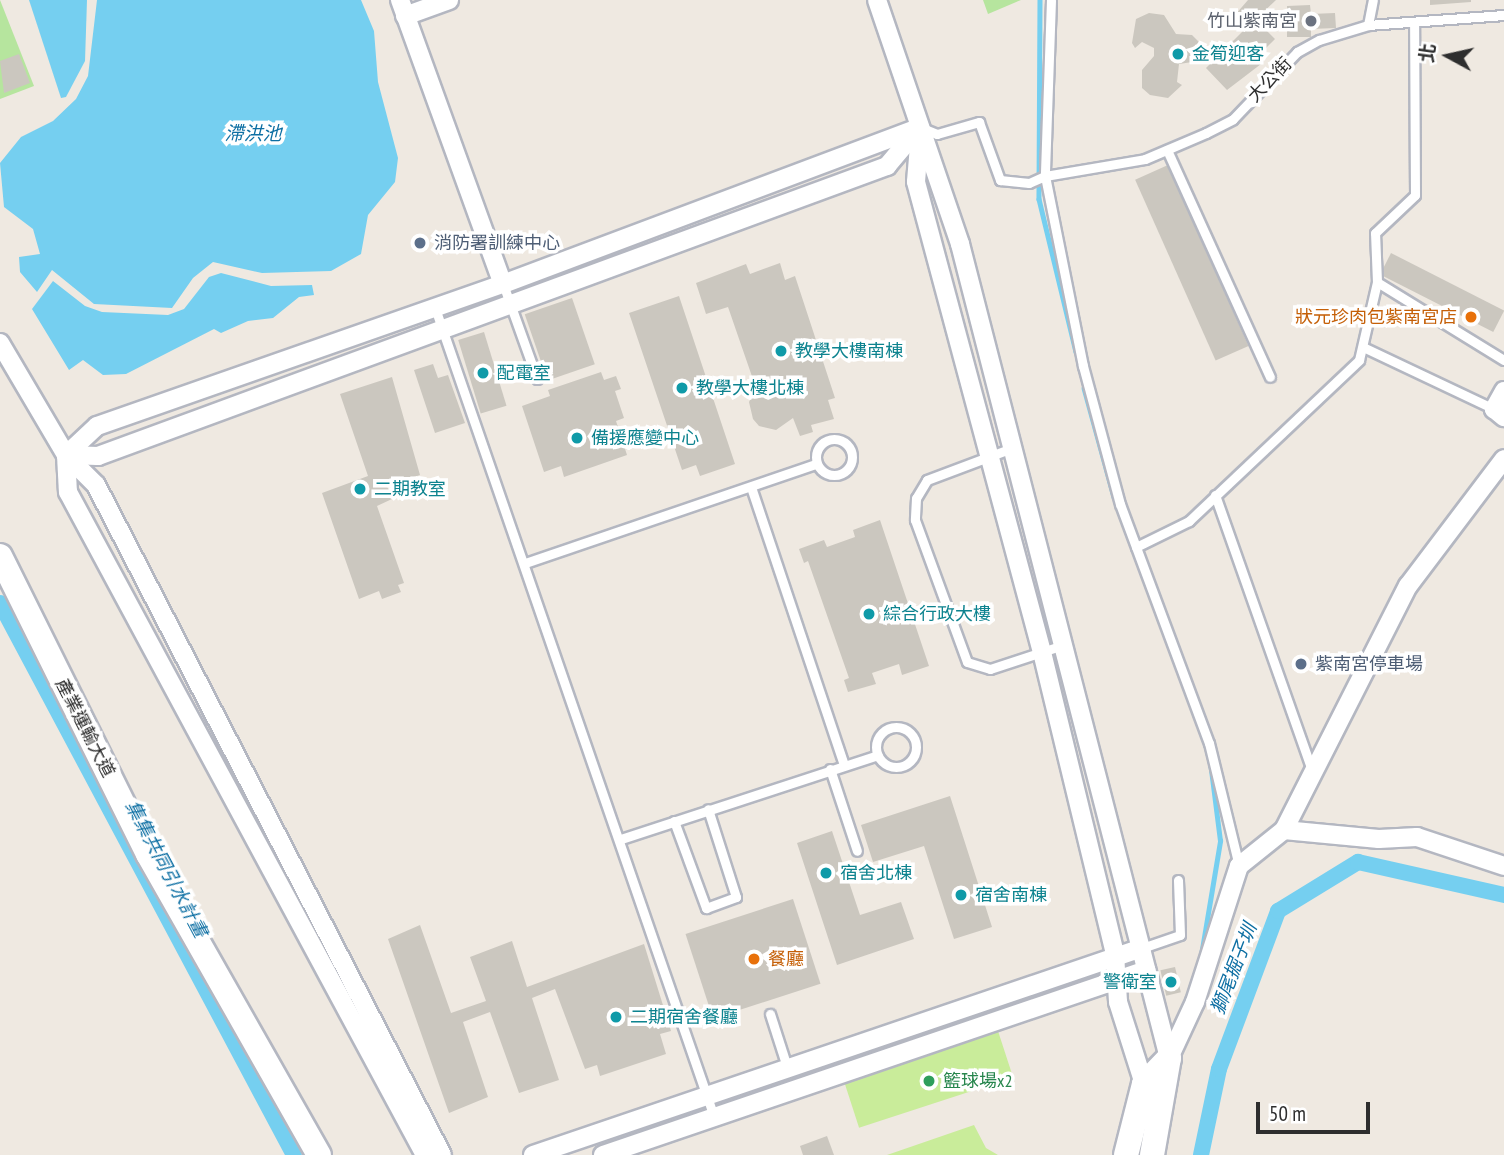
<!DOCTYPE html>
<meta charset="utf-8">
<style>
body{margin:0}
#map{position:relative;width:1504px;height:1155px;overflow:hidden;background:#efe9e1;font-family:"PT Sans Narrow","Noto Sans TC",sans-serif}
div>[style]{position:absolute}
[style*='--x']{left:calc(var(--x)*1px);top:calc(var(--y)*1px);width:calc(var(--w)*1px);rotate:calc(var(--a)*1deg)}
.green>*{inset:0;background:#b6e59e}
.pitch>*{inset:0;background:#c9ec9a;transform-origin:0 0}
.water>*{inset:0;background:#75cff0}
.stream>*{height:4.5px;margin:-2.25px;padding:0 2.25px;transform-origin:2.25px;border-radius:2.25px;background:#75cff0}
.canal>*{height:16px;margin:-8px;padding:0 8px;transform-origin:8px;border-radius:8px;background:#75cff0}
.building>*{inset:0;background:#cbc7bf;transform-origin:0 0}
.roads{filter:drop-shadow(2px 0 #b4b7c1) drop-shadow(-2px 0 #b4b7c1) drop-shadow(0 2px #b4b7c1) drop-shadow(0 -2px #b4b7c1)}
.lane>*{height:9px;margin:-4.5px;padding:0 4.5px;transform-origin:4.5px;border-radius:4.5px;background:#fff}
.lane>.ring{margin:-4.5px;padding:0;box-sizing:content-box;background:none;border:9px solid #fff;border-radius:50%}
.street>*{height:18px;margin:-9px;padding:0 9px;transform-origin:9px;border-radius:9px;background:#fff}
.secondary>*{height:24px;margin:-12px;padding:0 12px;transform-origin:12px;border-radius:12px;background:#fff}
.dots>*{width:19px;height:19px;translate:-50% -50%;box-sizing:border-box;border:4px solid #fff;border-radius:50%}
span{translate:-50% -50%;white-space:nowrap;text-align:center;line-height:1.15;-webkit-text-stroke:7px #fff;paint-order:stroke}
.worship-label{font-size:18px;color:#5b616d}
.right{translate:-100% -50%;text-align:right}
.culture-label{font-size:18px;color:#0d838f}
.left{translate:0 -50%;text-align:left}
.street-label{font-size:18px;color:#2e2e2e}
.service-label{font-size:18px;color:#4e5e75}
.food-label{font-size:18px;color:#c56008}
.leisure-label{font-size:18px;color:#27864d}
.water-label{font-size:19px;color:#0d6fa3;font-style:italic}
.north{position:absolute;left:1413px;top:21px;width:70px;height:70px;-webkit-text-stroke:5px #fff;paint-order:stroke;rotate:278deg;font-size:19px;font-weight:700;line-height:28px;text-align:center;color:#2e2e2e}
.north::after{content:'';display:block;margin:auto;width:24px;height:32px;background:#2e2e2e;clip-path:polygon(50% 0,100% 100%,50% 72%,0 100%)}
.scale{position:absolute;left:1256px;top:1102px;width:114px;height:32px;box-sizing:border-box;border:4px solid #2e2e2e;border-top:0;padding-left:9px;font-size:21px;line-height:24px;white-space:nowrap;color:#2e2e2e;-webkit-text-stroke:5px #fff;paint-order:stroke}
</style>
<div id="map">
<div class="green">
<i style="clip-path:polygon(0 0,34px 86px,0 99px)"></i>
<i style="clip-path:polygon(983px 0,1021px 0,988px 14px)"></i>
</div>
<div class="pitch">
<i style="left:998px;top:1031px;width:49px;height:162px;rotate:72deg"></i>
<i style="clip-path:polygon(974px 1125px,986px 1148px,998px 1155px,887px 1155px)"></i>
</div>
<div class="water">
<i style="clip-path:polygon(29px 0,87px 0,85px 61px,66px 97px,61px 98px)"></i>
<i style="clip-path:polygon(97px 0,361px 0,374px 31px,378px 82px,398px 158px,395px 182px,368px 215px,361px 254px,331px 271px,262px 273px,213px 262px,193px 278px,172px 308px,94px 304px,52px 270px,37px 292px,20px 272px,19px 257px,40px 254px,33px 229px,4px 207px,0 163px,21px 137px,53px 121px,76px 99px,88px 76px)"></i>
<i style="clip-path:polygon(221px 273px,271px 286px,312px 285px,314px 295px,299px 297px,273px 318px,248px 321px,221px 333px,214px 329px,126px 374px,103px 375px,83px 360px,69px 370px,32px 309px,53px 281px,85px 306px,102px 312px,168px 315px,184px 309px,209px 277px)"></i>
</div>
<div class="stream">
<i style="--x:1040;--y:0;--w:199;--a:90.3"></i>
<i style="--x:1039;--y:199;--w:157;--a:76.4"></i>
<i style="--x:1084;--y:388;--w:113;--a:74.6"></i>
<i style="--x:1200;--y:961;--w:122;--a:-80.5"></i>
<i style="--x:1220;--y:841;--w:80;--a:-97.2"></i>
</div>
<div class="canal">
<i style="--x:0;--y:603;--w:625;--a:61.96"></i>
<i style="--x:1201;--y:1155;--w:88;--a:-78.2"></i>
<i style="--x:1219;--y:1069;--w:169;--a:-69.5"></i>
<i style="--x:1278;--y:911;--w:94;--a:-31.5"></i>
<i style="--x:1358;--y:862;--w:150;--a:12.7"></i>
</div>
<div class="building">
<i style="clip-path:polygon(1248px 0,1276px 0,1250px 25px,1255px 31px,1261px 25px,1275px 39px,1256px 58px,1261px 64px,1227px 90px,1206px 68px,1247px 27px,1235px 15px)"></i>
<i style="clip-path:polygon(1430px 0,1471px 0,1471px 2px,1430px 5px)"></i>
<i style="clip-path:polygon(1310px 5px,1311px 14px,1335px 13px,1336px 28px,1311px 29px,1311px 37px,1287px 37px,1287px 6px)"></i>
<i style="clip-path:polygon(1149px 13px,1164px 15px,1176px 34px,1192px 35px,1201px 44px,1199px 61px,1179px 64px,1177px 82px,1182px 85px,1168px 98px,1150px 95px,1142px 88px,1142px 70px,1154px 56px,1154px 48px,1142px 42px,1135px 48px,1132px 43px,1136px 19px)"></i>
<i style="clip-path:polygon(19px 54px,30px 83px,4px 93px,0 61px)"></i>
<i style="left:1168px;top:165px;width:198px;height:36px;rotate:66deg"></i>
<i style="left:1391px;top:253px;width:127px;height:24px;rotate:27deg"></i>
<i style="clip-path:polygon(780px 263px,785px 280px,795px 276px,835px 398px,828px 400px,834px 419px,811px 425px,813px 432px,800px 436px,793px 418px,776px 430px,759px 426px,753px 419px,749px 402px,756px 388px,728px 307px,706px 314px,696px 283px,746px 264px,750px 274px)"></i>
<i style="clip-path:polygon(679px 296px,735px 464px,700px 476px,696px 465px,682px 470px,629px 313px)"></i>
<i style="left:572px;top:298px;width:70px;height:50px;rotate:71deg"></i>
<i style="left:484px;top:332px;width:77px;height:27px;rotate:73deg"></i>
<i style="clip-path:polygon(433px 364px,438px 378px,448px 375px,465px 423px,435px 433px,414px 370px)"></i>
<i style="clip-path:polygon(601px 372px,604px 380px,616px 376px,621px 389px,615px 391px,624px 418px,616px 421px,627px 455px,564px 477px,561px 466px,544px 472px,522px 406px,550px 396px,548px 390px)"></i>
<i style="clip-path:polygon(392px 377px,420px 475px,387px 486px,392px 499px,377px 506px,404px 583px,398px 585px,401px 592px,382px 599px,379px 591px,359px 599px,322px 493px,368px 476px,340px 394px)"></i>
<i style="clip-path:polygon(880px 520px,929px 666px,902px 675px,899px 664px,872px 673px,876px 684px,848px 692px,844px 680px,849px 678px,808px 561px,804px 563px,799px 549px,824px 540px,827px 547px,855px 537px,853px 530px)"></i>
<i style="clip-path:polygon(950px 796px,992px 927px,954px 939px,924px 846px,873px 862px,861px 825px)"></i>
<i style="clip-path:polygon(832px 831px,860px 915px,901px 902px,914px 939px,837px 965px,797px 843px)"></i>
<i style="left:793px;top:899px;width:89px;height:113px;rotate:72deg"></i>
<i style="clip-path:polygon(420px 925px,451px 1013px,486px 1001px,470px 957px,512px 941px,527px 987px,644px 944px,671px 1031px,660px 1034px,666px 1054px,600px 1076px,597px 1065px,585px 1069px,555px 989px,532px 998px,559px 1080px,519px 1093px,490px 1012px,463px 1022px,488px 1097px,449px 1113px,388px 939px)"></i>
<i style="left:1175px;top:967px;width:26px;height:15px;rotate:77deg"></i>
<i style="clip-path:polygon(827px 1136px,834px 1155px,803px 1155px,800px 1146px)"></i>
</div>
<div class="roads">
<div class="lane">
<i style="--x:1051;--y:0;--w:176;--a:92"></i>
<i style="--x:1045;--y:176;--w:194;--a:78.7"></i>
<i style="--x:1083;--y:366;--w:143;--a:75"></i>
<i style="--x:1120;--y:504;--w:255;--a:69.6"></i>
<i style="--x:1209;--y:743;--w:127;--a:76.3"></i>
<i style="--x:1368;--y:25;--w:25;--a:-79"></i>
<i style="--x:922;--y:128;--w:16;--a:22"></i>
<i style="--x:937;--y:134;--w:44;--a:-15.9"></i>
<i style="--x:979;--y:122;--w:62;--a:70.1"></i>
<i style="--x:1000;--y:180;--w:29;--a:6"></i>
<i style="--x:1029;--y:183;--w:17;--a:-24"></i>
<i style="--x:1045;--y:176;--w:101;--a:-9.6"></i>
<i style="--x:1145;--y:159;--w:66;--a:-23.1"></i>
<i style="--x:1206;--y:133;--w:30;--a:-27"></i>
<i style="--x:1233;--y:119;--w:93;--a:-46.3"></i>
<i style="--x:1297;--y:52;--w:25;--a:-29"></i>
<i style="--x:1319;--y:40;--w:51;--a:-17"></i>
<i style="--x:1368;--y:25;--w:136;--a:-4.2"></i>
<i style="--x:1167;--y:150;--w:249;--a:65.6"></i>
<i style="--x:1377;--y:282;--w:149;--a:31.6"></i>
<i style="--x:503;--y:284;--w:101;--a:70.3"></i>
<i style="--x:435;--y:308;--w:856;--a:70.97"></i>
<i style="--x:1363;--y:347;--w:145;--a:25.3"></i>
<i class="ring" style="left:816px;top:439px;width:27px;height:27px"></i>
<i style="--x:1012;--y:448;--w:91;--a:159.4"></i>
<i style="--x:927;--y:480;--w:21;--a:121"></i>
<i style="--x:916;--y:498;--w:22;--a:93"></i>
<i style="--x:915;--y:520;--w:151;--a:69.9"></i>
<i style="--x:967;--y:662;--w:24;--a:17"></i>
<i style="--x:990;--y:669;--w:77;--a:-18.2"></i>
<i style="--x:751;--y:487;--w:293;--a:71.5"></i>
<i style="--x:1215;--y:495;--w:293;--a:70.6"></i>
<i style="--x:1136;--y:547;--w:59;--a:-26.1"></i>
<i style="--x:1189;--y:521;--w:234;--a:-43.4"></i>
<i style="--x:1359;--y:360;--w:80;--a:-77"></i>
<i style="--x:1377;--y:282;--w:49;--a:-92.3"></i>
<i style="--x:1375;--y:233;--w:55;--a:-43.5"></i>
<i style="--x:1415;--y:195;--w:171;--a:-90.3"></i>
<i style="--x:525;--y:563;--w:307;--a:-18.8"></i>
<i class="ring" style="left:876px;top:727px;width:31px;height:31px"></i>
<i style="--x:830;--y:769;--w:86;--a:71.8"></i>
<i style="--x:674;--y:821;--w:93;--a:69.8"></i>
<i style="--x:706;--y:908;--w:32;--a:-20"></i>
<i style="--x:736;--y:897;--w:92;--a:-107.7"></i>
<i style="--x:621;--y:839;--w:270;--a:-18.1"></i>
<i style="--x:1142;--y:948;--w:40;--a:-18.9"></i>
<i style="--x:1180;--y:935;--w:55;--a:-92.1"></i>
<i style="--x:770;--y:1014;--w:59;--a:72.2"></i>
</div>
<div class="street">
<i style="--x:400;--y:0;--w:302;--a:70.1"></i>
<i style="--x:877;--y:0;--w:258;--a:71.2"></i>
<i style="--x:960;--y:244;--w:840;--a:75.6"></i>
<i style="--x:405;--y:16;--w:47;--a:-20"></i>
<i style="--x:920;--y:134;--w:48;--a:94.8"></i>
<i style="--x:916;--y:182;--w:487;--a:75"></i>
<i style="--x:1042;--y:652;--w:311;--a:76.4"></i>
<i style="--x:1115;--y:954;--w:48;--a:86.4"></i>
<i style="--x:1118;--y:1002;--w:86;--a:72.4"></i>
<i style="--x:0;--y:343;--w:130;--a:59.5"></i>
<i style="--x:66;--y:455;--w:42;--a:45"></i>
<i style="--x:96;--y:485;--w:754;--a:62.69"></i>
<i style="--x:1504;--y:391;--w:21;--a:119"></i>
<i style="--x:1494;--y:409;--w:13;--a:39"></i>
<i style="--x:66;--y:455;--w:32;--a:2"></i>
<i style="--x:98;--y:456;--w:841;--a:-20.18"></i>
<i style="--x:887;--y:166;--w:51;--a:-49.8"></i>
<i style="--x:66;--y:455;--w:42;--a:-43.1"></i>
<i style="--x:97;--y:426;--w:430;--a:-19.3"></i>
<i style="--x:503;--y:284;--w:441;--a:-20.6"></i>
<i style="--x:66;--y:455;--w:37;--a:87"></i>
<i style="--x:68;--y:492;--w:753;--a:61.7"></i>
<i style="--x:1284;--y:830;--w:274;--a:-63.1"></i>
<i style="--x:1408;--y:586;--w:159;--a:-52.9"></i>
<i style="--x:1169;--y:1058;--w:62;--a:-65.1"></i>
<i style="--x:1195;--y:1002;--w:143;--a:-72.1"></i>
<i style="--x:1239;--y:866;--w:58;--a:-38.7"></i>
<i style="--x:1284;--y:830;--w:95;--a:5.4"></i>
<i style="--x:1379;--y:839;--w:38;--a:-3"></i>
<i style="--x:1417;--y:837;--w:92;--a:18.4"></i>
<i style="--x:533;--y:1155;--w:643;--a:-18.77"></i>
<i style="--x:603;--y:1155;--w:574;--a:-18.81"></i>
</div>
<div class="secondary">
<i style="--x:0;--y:556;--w:333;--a:63.6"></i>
<i style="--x:148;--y:854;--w:346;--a:60.4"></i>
<i style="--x:1126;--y:1155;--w:73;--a:-75.8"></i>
<i style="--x:1144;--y:1084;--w:36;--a:-46"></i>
<i style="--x:1152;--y:1155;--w:98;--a:-80.1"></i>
</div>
</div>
<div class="dots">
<i style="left:1311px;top:21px;background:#6b7280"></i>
<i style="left:1178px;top:54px;background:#0f9aa8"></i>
<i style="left:420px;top:243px;background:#5c6f8a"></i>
<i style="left:1471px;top:317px;background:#e8710a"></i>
<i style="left:781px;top:351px;background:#0f9aa8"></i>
<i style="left:483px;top:373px;background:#0f9aa8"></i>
<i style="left:682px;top:388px;background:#0f9aa8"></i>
<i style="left:577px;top:438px;background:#0f9aa8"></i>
<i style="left:360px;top:489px;background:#0f9aa8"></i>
<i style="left:869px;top:614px;background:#0f9aa8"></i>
<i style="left:1301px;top:664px;background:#5c6f8a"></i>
<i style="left:826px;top:873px;background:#0f9aa8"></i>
<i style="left:961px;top:895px;background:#0f9aa8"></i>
<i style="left:754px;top:959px;background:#e8710a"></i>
<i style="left:1171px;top:982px;background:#0f9aa8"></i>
<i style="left:616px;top:1017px;background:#0f9aa8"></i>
<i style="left:929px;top:1081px;background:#2e9e5b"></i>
</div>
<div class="worship-label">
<span class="right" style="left:1297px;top:21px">竹山紫南宮</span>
</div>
<div class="culture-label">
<span class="left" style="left:1192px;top:54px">金筍迎客</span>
<span class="left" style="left:795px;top:351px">教學大樓南棟</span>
<span class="left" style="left:497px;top:373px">配電室</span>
<span class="left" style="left:696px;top:388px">教學大樓北棟</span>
<span class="left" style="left:591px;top:438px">備援應變中心</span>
<span class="left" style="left:374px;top:489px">二期教室</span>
<span class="left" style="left:883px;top:614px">綜合行政大樓</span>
<span class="left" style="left:840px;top:873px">宿舍北棟</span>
<span class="left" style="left:975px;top:895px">宿舍南棟</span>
<span class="right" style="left:1157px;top:982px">警衛室</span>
<span class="left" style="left:630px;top:1017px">二期宿舍餐廳</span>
</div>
<div class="street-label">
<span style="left:1270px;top:80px;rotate:-46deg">大公街</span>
<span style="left:85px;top:728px;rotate:63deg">產業運輸大道</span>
</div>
<div class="service-label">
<span class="left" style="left:434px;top:243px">消防署訓練中心</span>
<span class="left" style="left:1315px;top:664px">紫南宮停車場</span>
</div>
<div class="food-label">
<span class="right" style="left:1457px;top:317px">狀元珍肉包紫南宮店</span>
<span class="left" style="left:768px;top:959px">餐廳</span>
</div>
<div class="leisure-label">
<span class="left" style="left:943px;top:1081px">籃球場x2</span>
</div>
<div class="water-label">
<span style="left:253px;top:134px">滯洪池</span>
<span style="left:166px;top:869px;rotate:62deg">集集共同引水計畫</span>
<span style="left:1234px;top:969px;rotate:-69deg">獅尾掘子圳</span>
</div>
<div class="north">北</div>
<div class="scale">50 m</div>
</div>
